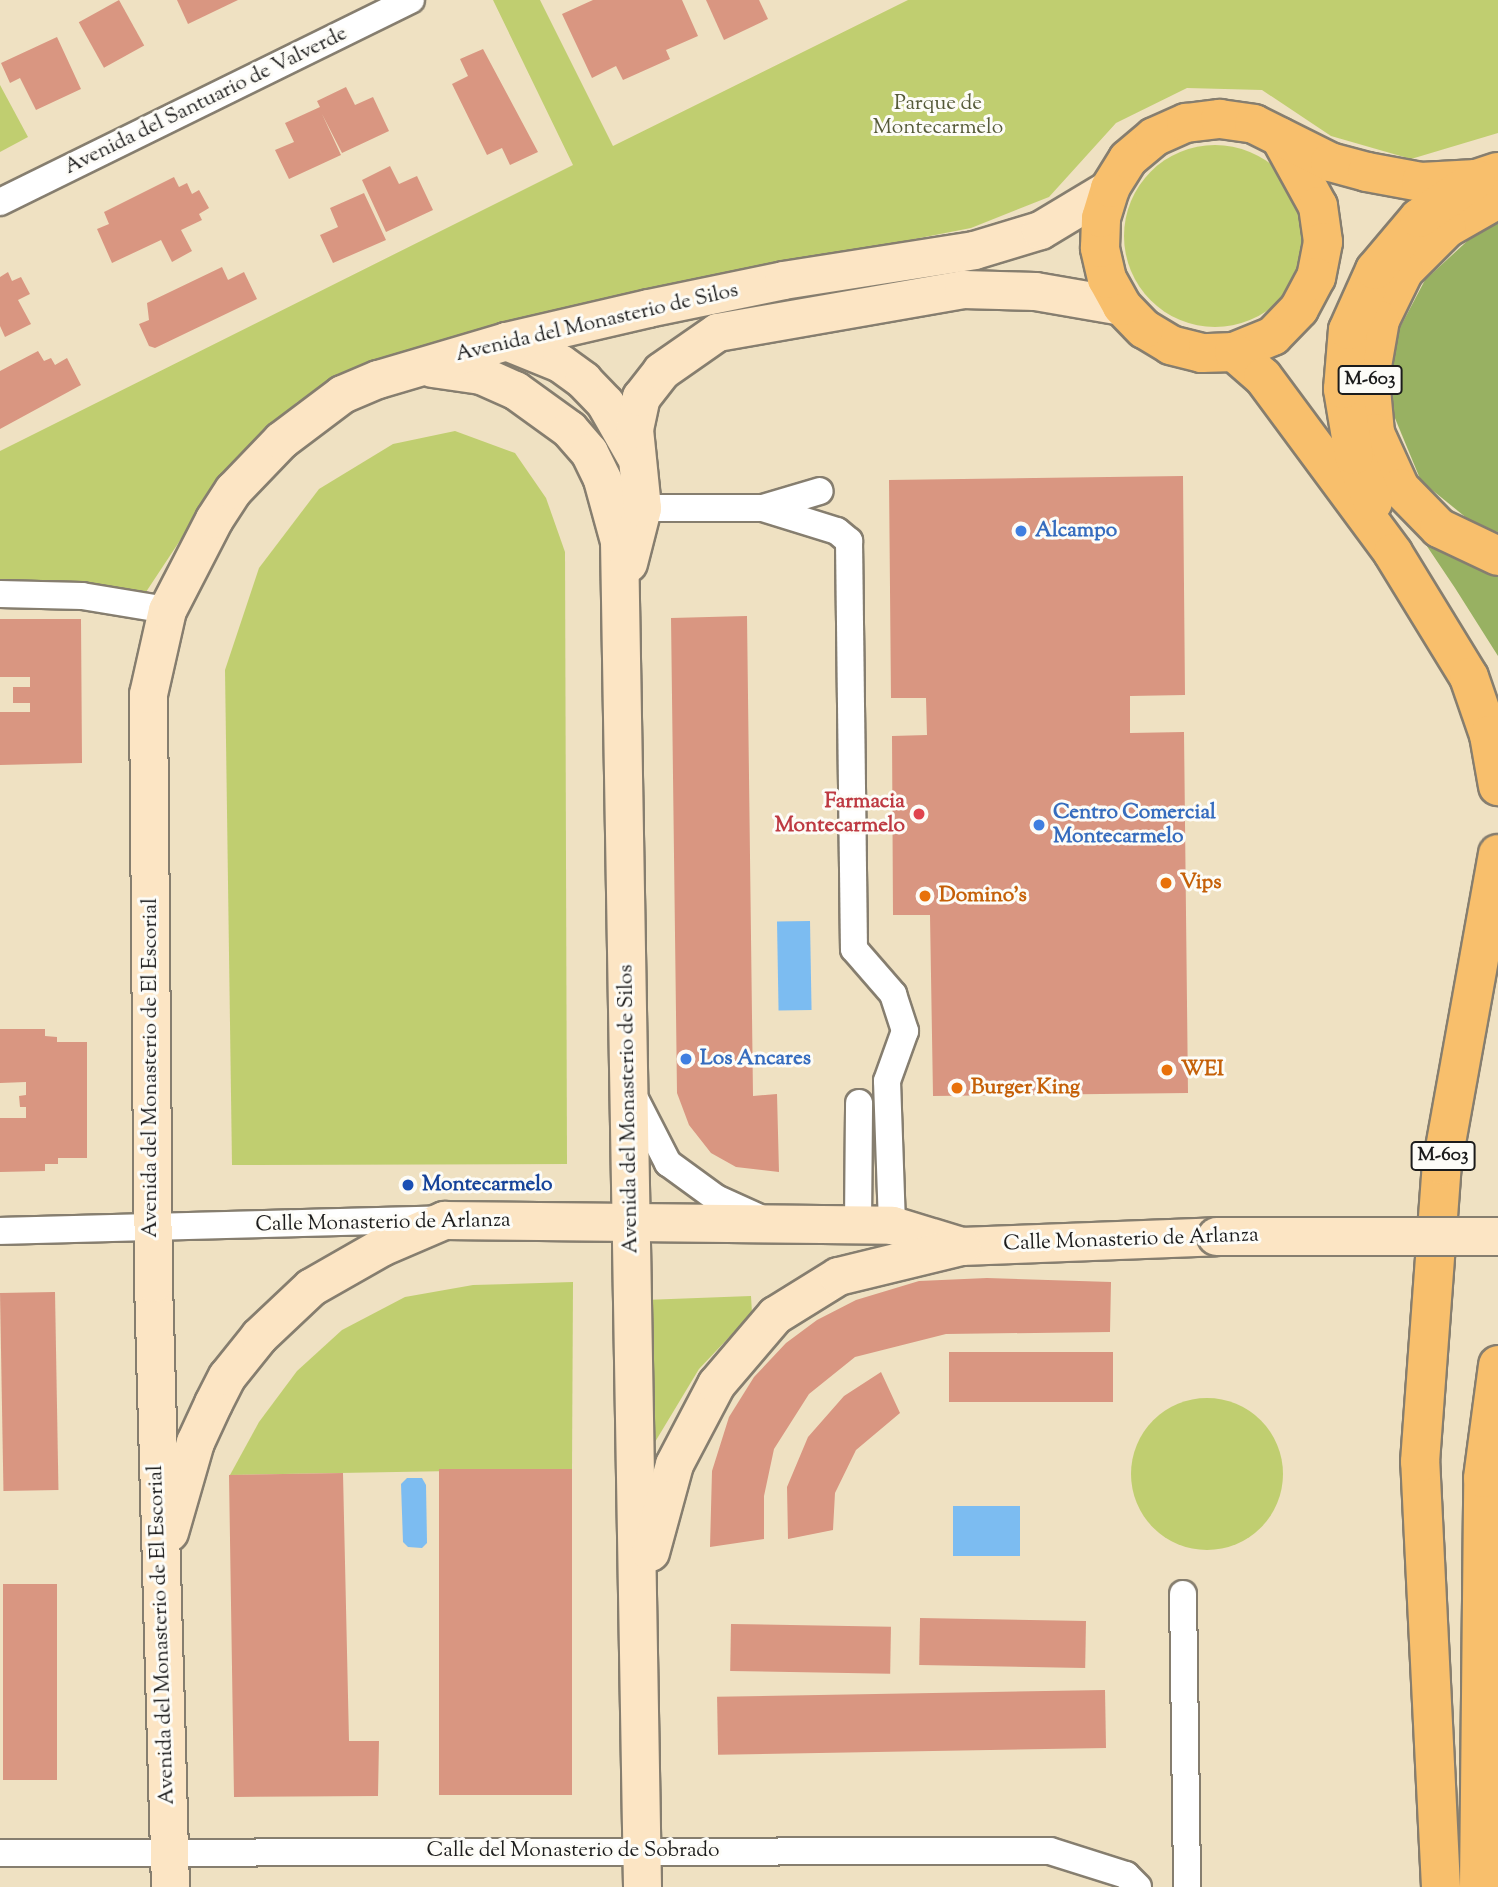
<!DOCTYPE html>
<style>
body{margin:0}
#map{position:relative;width:1498px;height:1887px;overflow:hidden;background:#efe1c2;font-family:"Sorts Mill Goudy",serif}
div>[style]{position:absolute}
[style*='--x']{left:calc(var(--x)*1px);top:calc(var(--y)*1px);width:calc(var(--w)*1px);rotate:calc(var(--a)*1deg)}
.green>*{inset:0;background:#c0ce70}
.round{border-radius:50%}
.forest>*{inset:0;background:#98b162}
.water>*{inset:0;background:#7cbcf1;transform-origin:0 0}
.building>*{inset:0;background:#d99681;transform-origin:0 0}
.roads{filter:drop-shadow(2px 0 #867e6f) drop-shadow(-2px 0 #867e6f) drop-shadow(0 2px #867e6f) drop-shadow(0 -2px #867e6f)}
.street>*{height:26px;margin:-13px;padding:0 13px;transform-origin:13px;border-radius:13px;background:#fff}
.secondary>*{height:37px;margin:-18.5px;padding:0 18.5px;transform-origin:18.5px;border-radius:18.5px;background:#fce5c4}
.primary>*{height:38px;margin:-19px;padding:0 19px;transform-origin:19px;border-radius:19px;background:#f8bf6c}
.highway>*{height:38px;margin:-19px;padding:0 19px;transform-origin:19px;border-radius:19px;background:#f8bf6c}
.bridges{filter:drop-shadow(2px 0 #867e6f) drop-shadow(-2px 0 #867e6f) drop-shadow(0 2px #867e6f) drop-shadow(0 -2px #867e6f)}
.secondary-bridge>*{height:37px;margin:-18.5px;padding:0 18.5px;transform-origin:18.5px;border-radius:18.5px;background:#fce5c4}
.dots>*{width:19px;height:19px;translate:-50% -50%;box-sizing:border-box;border:4px solid #fdfcf7;border-radius:50%}
span{translate:-50% -50%;white-space:nowrap;text-align:center;line-height:1.15;-webkit-text-stroke:6px #fdfcf7;paint-order:stroke}
.shield-label span{padding:2px 5px;background:#fdfcf7;border:2px solid;border-radius:5px;-webkit-text-stroke-width:0}
.shield-label{font-size:19px;color:#1c1c1c;font-weight:700}
.street-label{font-size:21px;color:#1c1c1c}
.park-label{font-size:21px;color:#555a39}
.shop-label{font-size:21px;color:#366cbe;font-weight:700}
.left{translate:0 -50%;text-align:left}
.health-label{font-size:21px;color:#be3a42;font-weight:700}
.right{translate:-100% -50%;text-align:right}
.food-label{font-size:21px;color:#c56008;font-weight:700}
.transit-label{font-size:21px;color:#164399;font-weight:700}
</style>
<div id="map">
<div class="green">
<i style="clip-path:polygon(493px 0,540px 0,613px 146px,908px 0,1498px 0,1498px 133px,1411px 159px,1331px 136px,1262px 90px,1187px 88px,1116px 123px,1049px 197px,971px 228px,627px 295px,412px 354px,297px 402px,216px 486px,146px 592px,0 591px,0 451px,573px 165px)"></i>
<i style="clip-path:polygon(0 85px,28px 137px,0 152px)"></i>
<i class="round" style="left:1124px;top:145px;width:182px;height:182px"></i>
<i style="clip-path:polygon(455px 431px,515px 453px,546px 498px,565px 552px,567px 1164px,232px 1165px,225px 670px,259px 568px,319px 489px,393px 444px)"></i>
<i style="clip-path:polygon(573px 1282px,572px 1469px,230px 1475px,259px 1422px,297px 1371px,342px 1330px,405px 1297px,473px 1285px)"></i>
<i style="clip-path:polygon(751px 1296px,752px 1313px,699px 1369px,652px 1447px,644px 1300px)"></i>
<i class="round" style="left:1131px;top:1398px;width:152px;height:152px"></i>
</div>
<div class="forest">
<i style="clip-path:polygon(1498px 223px,1498px 532px,1479px 528px,1421px 481px,1392px 411px,1395px 337px,1425px 280px,1477px 232px)"></i>
<i style="clip-path:polygon(1402px 509px,1498px 573px,1498px 656px,1455px 588px)"></i>
</div>
<div class="water">
<i style="left:810px;top:921px;width:89px;height:33px;rotate:89deg"></i>
<i style="clip-path:polygon(407px 1478px,422px 1478px,426px 1485px,427px 1543px,422px 1548px,408px 1547px,403px 1542px,401px 1484px)"></i>
<i style="left:953px;top:1506px;width:67px;height:50px"></i>
</div>
<div class="building">
<i style="left:119px;top:0;width:52px;height:46px;rotate:61deg"></i>
<i style="clip-path:polygon(177px 0,238px 0,188px 24px)"></i>
<i style="clip-path:polygon(593px 0,682px 0,698px 36px,666px 50px,670px 59px,623px 80px,616px 66px,592px 78px,562px 14px)"></i>
<i style="clip-path:polygon(706px 0,759px 0,768px 19px,724px 40px)"></i>
<i style="clip-path:polygon(57px 37px,81px 89px,36px 110px,20px 78px,10px 83px,1px 63px)"></i>
<i style="clip-path:polygon(483px 49px,538px 152px,510px 165px,502px 148px,487px 155px,452px 84px,468px 76px,460px 59px)"></i>
<i style="clip-path:polygon(346px 87px,355px 105px,373px 97px,389px 131px,342px 153px,322px 114px,341px 155px,289px 179px,275px 150px,294px 142px,285px 123px,320px 107px,317px 101px)"></i>
<i style="clip-path:polygon(390px 166px,399px 184px,417px 176px,433px 210px,386px 232px,362px 180px)"></i>
<i style="clip-path:polygon(174px 177px,179px 187px,187px 183px,192px 194px,199px 190px,209px 208px,199px 214px,202px 220px,181px 230px,192px 251px,172px 262px,161px 240px,112px 263px,97px 229px,109px 224px,104px 212px)"></i>
<i style="clip-path:polygon(364px 193px,386px 240px,333px 263px,320px 235px,338px 227px,330px 208px)"></i>
<i style="clip-path:polygon(222px 267px,228px 280px,244px 272px,257px 299px,155px 348px,149px 346px,139px 324px,149px 320px,147px 303px)"></i>
<i style="clip-path:polygon(8px 272px,12px 281px,21px 277px,30px 294px,18px 300px,31px 324px,5px 337px,0 326px,0 277px)"></i>
<i style="clip-path:polygon(38px 351px,44px 361px,51px 358px,55px 365px,67px 358px,81px 385px,0 429px,0 371px)"></i>
<i style="clip-path:polygon(1183px 476px,1185px 695px,1130px 696px,1130px 733px,1184px 732px,1188px 1093px,933px 1096px,930px 915px,893px 915px,892px 736px,927px 735px,926px 698px,891px 698px,889px 480px)"></i>
<i style="clip-path:polygon(747px 616px,753px 1096px,777px 1094px,779px 1172px,736px 1167px,711px 1153px,689px 1125px,677px 1093px,671px 618px)"></i>
<i style="clip-path:polygon(0 619px,81px 619px,82px 763px,0 765px,0 712px,30px 712px,30px 703px,13px 703px,13px 687px,30px 687px,30px 677px,0 677px)"></i>
<i style="clip-path:polygon(0 1029px,45px 1029px,45px 1036px,57px 1037px,57px 1042px,87px 1042px,87px 1158px,58px 1158px,58px 1164px,45px 1164px,45px 1171px,0 1172px,0 1118px,26px 1118px,26px 1107px,20px 1107px,19px 1096px,26px 1095px,26px 1082px,0 1083px)"></i>
<i style="clip-path:polygon(987px 1278px,1111px 1282px,1110px 1332px,946px 1334px,855px 1357px,809px 1394px,774px 1449px,764px 1496px,764px 1539px,710px 1547px,712px 1471px,729px 1417px,754px 1377px,786px 1343px,817px 1320px,856px 1300px,919px 1281px)"></i>
<i style="left:55px;top:1292px;width:198px;height:55px;rotate:89deg"></i>
<i style="left:1113px;top:1352px;width:50px;height:164px;rotate:90deg"></i>
<i style="clip-path:polygon(881px 1372px,900px 1413px,856px 1450px,835px 1493px,833px 1530px,788px 1539px,787px 1487px,808px 1437px,844px 1396px)"></i>
<i style="left:572px;top:1469px;width:326px;height:133px;rotate:90deg"></i>
<i style="clip-path:polygon(343px 1473px,349px 1741px,379px 1741px,378px 1796px,234px 1797px,229px 1475px)"></i>
<i style="left:3px;top:1584px;width:54px;height:196px"></i>
<i style="left:1086px;top:1621px;width:47px;height:166px;rotate:91deg"></i>
<i style="left:731px;top:1624px;width:160px;height:47px;rotate:1deg"></i>
<i style="left:1105px;top:1690px;width:58px;height:388px;rotate:89deg"></i>
</div>
<div class="roads">
<div class="street">
<i style="--x:0;--y:202;--w:458;--a:-26.2"></i>
<i style="--x:642;--y:508;--w:121;--a:0"></i>
<i style="--x:763;--y:508;--w:59;--a:-16.6"></i>
<i style="--x:763;--y:508;--w:77;--a:17.3"></i>
<i style="--x:837;--y:531;--w:16;--a:40"></i>
<i style="--x:849;--y:541;--w:408;--a:89.3"></i>
<i style="--x:854;--y:949;--w:60;--a:49.1"></i>
<i style="--x:893;--y:994;--w:39;--a:72"></i>
<i style="--x:905;--y:1031;--w:53;--a:109.8"></i>
<i style="--x:887;--y:1081;--w:144;--a:88"></i>
<i style="--x:0;--y:594;--w:82;--a:1.4"></i>
<i style="--x:82;--y:596;--w:86;--a:9.4"></i>
<i style="--x:632;--y:1093;--w:79;--a:62.8"></i>
<i style="--x:668;--y:1163;--w:59;--a:36.1"></i>
<i style="--x:716;--y:1198;--w:51;--a:24.5"></i>
<i style="--x:858;--y:1224;--w:121;--a:-89.5"></i>
<i style="--x:0;--y:1231;--w:432;--a:-1.5"></i>
<i style="--x:1183;--y:1594;--w:293;--a:89.2"></i>
<i style="--x:0;--y:1853;--w:1050;--a:-0.11"></i>
<i style="--x:1050;--y:1851;--w:80;--a:17.5"></i>
<i style="--x:1126;--y:1875;--w:17;--a:45"></i>
</div>
<div class="secondary">
<i style="--x:506;--y:341;--w:58;--a:22.2"></i>
<i style="--x:560;--y:363;--w:29;--a:36"></i>
<i style="--x:583;--y:380;--w:32;--a:46"></i>
<i style="--x:605;--y:403;--w:59;--a:60.4"></i>
<i style="--x:432;--y:368;--w:49;--a:8.1"></i>
<i style="--x:481;--y:375;--w:37;--a:24"></i>
<i style="--x:515;--y:390;--w:67;--a:35.8"></i>
<i style="--x:569;--y:429;--w:30;--a:49"></i>
<i style="--x:589;--y:452;--w:30;--a:64"></i>
<i style="--x:602;--y:479;--w:64;--a:74.7"></i>
<i style="--x:619;--y:541;--w:1346;--a:89.02"></i>
<i style="--x:628;--y:563;--w:57;--a:-75.7"></i>
<i style="--x:642;--y:508;--w:79;--a:-95.8"></i>
<i style="--x:634;--y:429;--w:33;--a:-78"></i>
<i style="--x:641;--y:397;--w:33;--a:-52"></i>
<i style="--x:661;--y:371;--w:68;--a:-34.9"></i>
<i style="--x:717;--y:332;--w:250;--a:-9.9"></i>
<i style="--x:963;--y:289;--w:72;--a:1.6"></i>
<i style="--x:1035;--y:291;--w:88;--a:9.8"></i>
<i style="--x:169;--y:1532;--w:94;--a:-73.9"></i>
<i style="--x:195;--y:1442;--w:43;--a:-65.2"></i>
<i style="--x:213;--y:1403;--w:30;--a:-63"></i>
<i style="--x:227;--y:1376;--w:51;--a:-51.3"></i>
<i style="--x:259;--y:1336;--w:71;--a:-43.3"></i>
<i style="--x:311;--y:1287;--w:81;--a:-29.7"></i>
<i style="--x:381;--y:1247;--w:69;--a:-23.2"></i>
<i style="--x:444;--y:1220;--w:448;--a:0.6"></i>
<i style="--x:892;--y:1225;--w:72;--a:16.9"></i>
<i style="--x:961;--y:1246;--w:255;--a:-2.2"></i>
<i style="--x:650;--y:1552;--w:91;--a:-74.7"></i>
<i style="--x:674;--y:1464;--w:90;--a:-62.3"></i>
<i style="--x:716;--y:1384;--w:91;--a:-49.5"></i>
<i style="--x:775;--y:1315;--w:74;--a:-31.8"></i>
<i style="--x:838;--y:1276;--w:127;--a:-13.7"></i>
<i style="--x:170;--y:1887;--w:604;--a:-91.61"></i>
<i style="--x:153;--y:1283;--w:589;--a:-90.49"></i>
<i style="--x:148;--y:694;--w:86;--a:-77.3"></i>
<i style="--x:167;--y:610;--w:102;--a:-62.7"></i>
<i style="--x:214;--y:519;--w:35;--a:-57"></i>
<i style="--x:233;--y:490;--w:69;--a:-46.2"></i>
<i style="--x:281;--y:440;--w:76;--a:-37"></i>
<i style="--x:342;--y:394;--w:39;--a:-23"></i>
<i style="--x:378;--y:379;--w:134;--a:-16.5"></i>
<i style="--x:506;--y:341;--w:146;--a:-13.1"></i>
<i style="--x:648;--y:308;--w:138;--a:-11.7"></i>
<i style="--x:783;--y:280;--w:193;--a:-8.9"></i>
<i style="--x:974;--y:250;--w:69;--a:-16.9"></i>
<i style="--x:1040;--y:230;--w:82;--a:-31"></i>
</div>
<div class="primary">
<i style="--x:1280;--y:137;--w:79;--a:61.2"></i>
<i style="--x:1318;--y:206;--w:36;--a:82"></i>
<i style="--x:1323;--y:242;--w:36;--a:101"></i>
<i style="--x:1316;--y:277;--w:36;--a:118"></i>
<i style="--x:1299;--y:309;--w:37;--a:134"></i>
<i style="--x:1273;--y:336;--w:42;--a:157.7"></i>
<i style="--x:1234;--y:352;--w:32;--a:178"></i>
<i style="--x:1202;--y:353;--w:32;--a:-166"></i>
<i style="--x:1171;--y:345;--w:31;--a:-149"></i>
<i style="--x:1144;--y:329;--w:32;--a:-134"></i>
<i style="--x:1122;--y:306;--w:31;--a:-119"></i>
<i style="--x:1107;--y:279;--w:32;--a:-103"></i>
<i style="--x:1100;--y:248;--w:30;--a:-88"></i>
<i style="--x:1101;--y:218;--w:31;--a:-73"></i>
<i style="--x:1110;--y:188;--w:34;--a:-58"></i>
<i style="--x:1128;--y:159;--w:34;--a:-40"></i>
<i style="--x:1154;--y:137;--w:35;--a:-24"></i>
<i style="--x:1186;--y:123;--w:34;--a:-7"></i>
<i style="--x:1220;--y:119;--w:34;--a:8"></i>
<i style="--x:1254;--y:124;--w:85;--a:26.6"></i>
<i style="--x:1330;--y:162;--w:38;--a:15"></i>
<i style="--x:1367;--y:172;--w:55;--a:10.5"></i>
<i style="--x:1421;--y:182;--w:55;--a:-3.1"></i>
<i style="--x:1476;--y:179;--w:23;--a:-18"></i>
<i style="--x:1498;--y:199;--w:59;--a:150.4"></i>
<i style="--x:1447;--y:228;--w:61;--a:135"></i>
<i style="--x:1404;--y:271;--w:55;--a:116.1"></i>
<i style="--x:1380;--y:320;--w:59;--a:99.8"></i>
<i style="--x:1370;--y:378;--w:55;--a:84.8"></i>
<i style="--x:1375;--y:433;--w:60;--a:65.6"></i>
<i style="--x:1400;--y:488;--w:56;--a:45.7"></i>
<i style="--x:1439;--y:528;--w:65;--a:25.4"></i>
</div>
<div class="highway">
<i style="--x:1234;--y:352;--w:38;--a:41"></i>
<i style="--x:1263;--y:377;--w:219;--a:53.5"></i>
<i style="--x:1393;--y:553;--w:145;--a:58.5"></i>
<i style="--x:1469;--y:677;--w:61;--a:71"></i>
<i style="--x:1489;--y:735;--w:52;--a:80"></i>
<i style="--x:1373;--y:502;--w:51;--a:-112"></i>
<i style="--x:1354;--y:455;--w:67;--a:-99.5"></i>
<i style="--x:1343;--y:389;--w:59;--a:-85.2"></i>
<i style="--x:1348;--y:330;--w:66;--a:-65.8"></i>
<i style="--x:1375;--y:270;--w:68;--a:-49.8"></i>
<i style="--x:1419;--y:218;--w:69;--a:-34.4"></i>
<i style="--x:1441;--y:1887;--w:426;--a:-92.8"></i>
<i style="--x:1420;--y:1462;--w:298;--a:-85.8"></i>
<i style="--x:1442;--y:1165;--w:316;--a:-79.8"></i>
<i style="--x:1479;--y:1887;--w:409;--a:-89.4"></i>
<i style="--x:1483;--y:1478;--w:114;--a:-82.4"></i>
</div>
</div>
<div class="bridges">
<div class="secondary-bridge">
<i style="--x:1216;--y:1236;--w:282;--a:0"></i>
</div>
</div>
<div class="dots">
<i style="left:1021px;top:531px;background:#3f7fe0"></i>
<i style="left:919px;top:814px;background:#e0444e"></i>
<i style="left:1039px;top:825px;background:#3f7fe0"></i>
<i style="left:1166px;top:883px;background:#e8710a"></i>
<i style="left:925px;top:896px;background:#e8710a"></i>
<i style="left:686px;top:1059px;background:#3f7fe0"></i>
<i style="left:1167px;top:1070px;background:#e8710a"></i>
<i style="left:957px;top:1088px;background:#e8710a"></i>
<i style="left:408px;top:1185px;background:#1a4fb4"></i>
</div>
<div class="shield-label">
<span style="left:1370px;top:380px">M-603</span>
<span style="left:1443px;top:1156px">M-603</span>
</div>
<div class="street-label">
<span style="left:206px;top:101px;rotate:-26deg">Avenida del Santuario de Valverde</span>
<span style="left:597px;top:323px;rotate:-13deg">Avenida del Monasterio de Silos</span>
<span style="left:151px;top:1068px;rotate:-90deg">Avenida del Monasterio de El Escorial</span>
<span style="left:629px;top:1109px;rotate:-91deg">Avenida del Monasterio de Silos</span>
<span style="left:383px;top:1223px;rotate:-1deg">Calle Monasterio de Arlanza</span>
<span style="left:1131px;top:1240px;rotate:-2deg">Calle Monasterio de Arlanza</span>
<span style="left:162px;top:1635px;rotate:-92deg">Avenida del Monasterio de El Escorial</span>
<span style="left:573px;top:1851px">Calle del Monasterio de Sobrado</span>
</div>
<div class="park-label">
<span style="left:938px;top:116px">Parque de<br>Montecarmelo</span>
</div>
<div class="shop-label">
<span class="left" style="left:1035px;top:531px">Alcampo</span>
<span class="left" style="left:1053px;top:825px">Centro Comercial<br>Montecarmelo</span>
<span class="left" style="left:700px;top:1059px">Los Ancares</span>
</div>
<div class="health-label">
<span class="right" style="left:905px;top:814px">Farmacia<br>Montecarmelo</span>
</div>
<div class="food-label">
<span class="left" style="left:1180px;top:883px">Vips</span>
<span class="left" style="left:939px;top:896px">Domino's</span>
<span class="left" style="left:1181px;top:1070px">WEI</span>
<span class="left" style="left:971px;top:1088px">Burger King</span>
</div>
<div class="transit-label">
<span class="left" style="left:422px;top:1185px">Montecarmelo</span>
</div>
</div>
